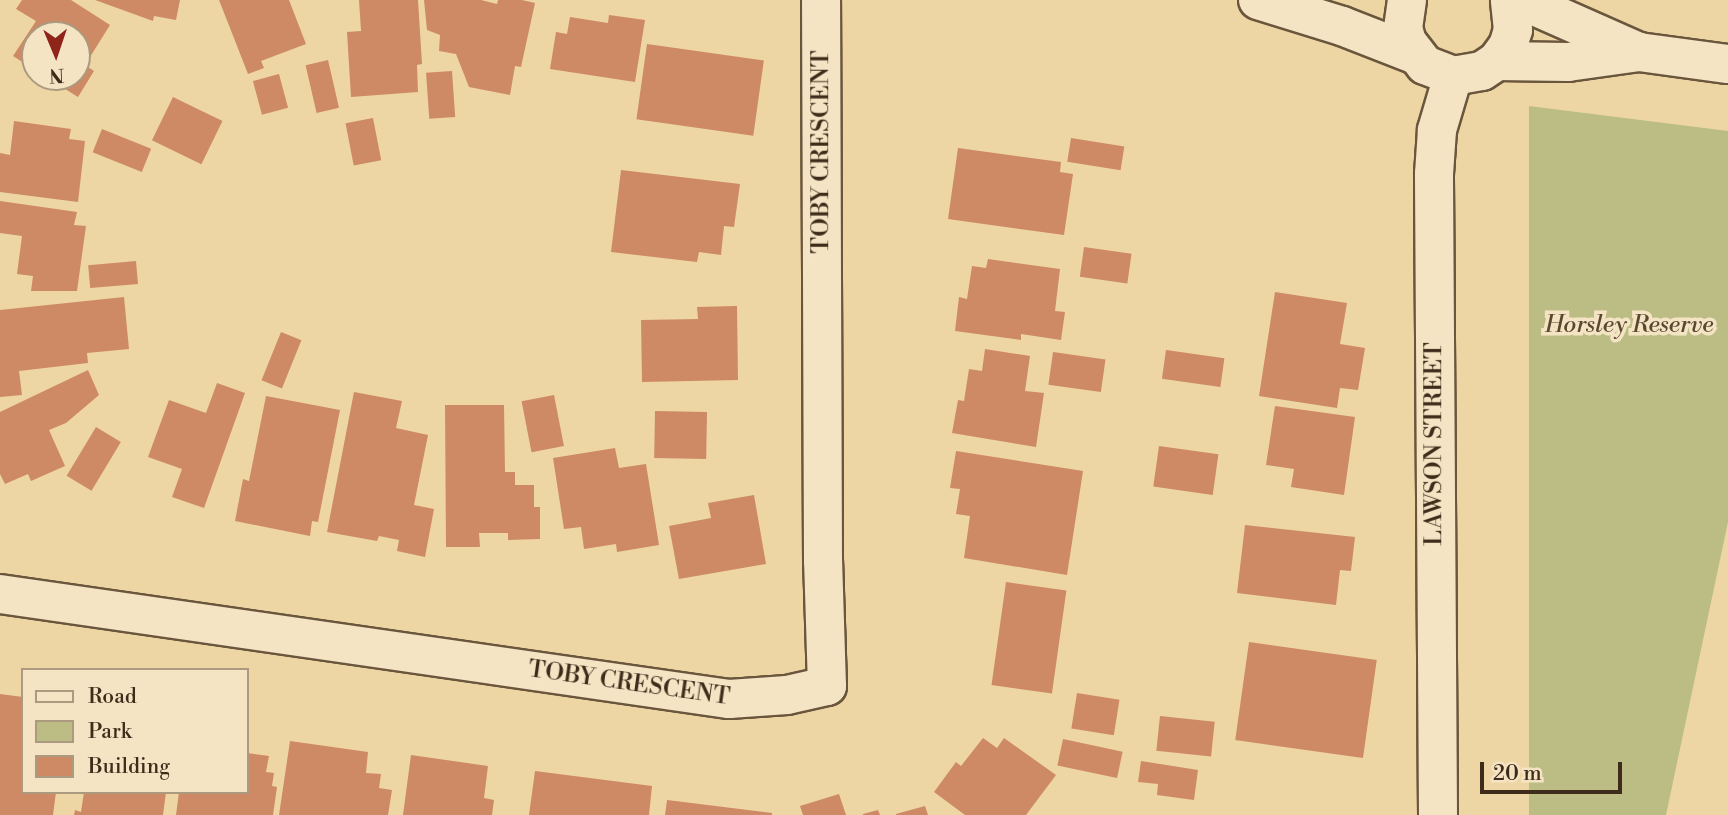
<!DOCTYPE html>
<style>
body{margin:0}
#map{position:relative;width:1728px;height:815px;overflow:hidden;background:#eed5a4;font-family:"Libre Bodoni",serif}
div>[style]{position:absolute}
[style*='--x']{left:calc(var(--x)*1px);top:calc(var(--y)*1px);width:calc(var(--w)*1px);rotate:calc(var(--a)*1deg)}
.green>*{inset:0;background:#bbbd84}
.building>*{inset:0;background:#cd8a65;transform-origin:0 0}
.roads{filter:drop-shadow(2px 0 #6a563c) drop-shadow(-2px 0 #6a563c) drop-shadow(0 2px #6a563c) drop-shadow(0 -2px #6a563c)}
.street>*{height:38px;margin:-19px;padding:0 19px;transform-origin:19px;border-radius:19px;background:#f4e4c4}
.secondary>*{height:38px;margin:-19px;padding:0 19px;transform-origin:19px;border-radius:19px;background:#f4e4c4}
span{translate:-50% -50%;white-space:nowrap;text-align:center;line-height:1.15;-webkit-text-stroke:7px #f4e4c4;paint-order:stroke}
.street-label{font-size:24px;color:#3e2b1a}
.park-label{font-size:24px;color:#57482f;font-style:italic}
.legend{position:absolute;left:21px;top:668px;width:228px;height:126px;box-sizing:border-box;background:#f4e4c4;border:2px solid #ab9a80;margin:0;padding:9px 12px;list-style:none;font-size:21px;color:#3e2b1a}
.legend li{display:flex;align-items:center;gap:14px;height:35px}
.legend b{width:35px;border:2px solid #ab9a80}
.north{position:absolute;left:21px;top:21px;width:70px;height:70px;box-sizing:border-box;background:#f4e4c4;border:2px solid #ab9a80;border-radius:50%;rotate:178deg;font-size:19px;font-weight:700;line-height:28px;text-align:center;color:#3e2b1a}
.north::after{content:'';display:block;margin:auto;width:24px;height:32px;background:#8f2418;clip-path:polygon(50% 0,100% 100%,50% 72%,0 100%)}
.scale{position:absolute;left:1480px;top:762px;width:142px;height:32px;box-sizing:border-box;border:4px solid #3e2b1a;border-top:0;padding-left:9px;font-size:21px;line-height:24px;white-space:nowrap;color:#3e2b1a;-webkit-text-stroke:5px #f4e4c4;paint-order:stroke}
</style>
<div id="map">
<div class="green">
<i style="clip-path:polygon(1529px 106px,1728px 131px,1728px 522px,1666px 815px,1529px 815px)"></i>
</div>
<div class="building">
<i style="clip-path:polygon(22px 0,71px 0,110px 25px,85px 65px,94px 71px,78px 97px,46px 77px,77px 77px,77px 35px,35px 35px,35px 70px,13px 56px,36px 21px,16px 9px)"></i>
<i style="clip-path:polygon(95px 0,180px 0,176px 20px,154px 16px,153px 21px)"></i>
<i style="clip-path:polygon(219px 0,289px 0,306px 44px,261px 61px,264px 68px,248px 74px)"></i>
<i style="clip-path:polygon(359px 0,418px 0,422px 64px,417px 65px,418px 92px,351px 97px,347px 32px,361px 31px)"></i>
<i style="clip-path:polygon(424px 0,481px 0,497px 4px,498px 0,522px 0,535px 3px,521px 67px,515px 66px,510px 95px,469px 87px,456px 54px,439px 51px,440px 35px,427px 30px)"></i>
<i style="clip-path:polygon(609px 15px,645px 20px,635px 82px,550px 69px,556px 32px,567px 34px,570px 17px,608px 23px)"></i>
<i style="left:647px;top:44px;width:118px;height:76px;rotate:8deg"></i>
<i style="left:328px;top:60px;width:49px;height:23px;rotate:77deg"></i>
<i style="left:452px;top:71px;width:46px;height:26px;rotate:86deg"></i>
<i style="left:279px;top:74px;width:35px;height:27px;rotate:75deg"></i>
<i style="left:173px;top:97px;width:55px;height:48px;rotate:26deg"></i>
<i style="left:373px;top:118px;width:43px;height:28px;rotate:79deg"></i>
<i style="clip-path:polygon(14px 121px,71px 129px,69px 139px,85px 141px,78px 202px,0 192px,0 153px,10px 155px)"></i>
<i style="left:102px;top:129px;width:53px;height:25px;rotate:22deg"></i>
<i style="left:1071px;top:138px;width:54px;height:24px;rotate:9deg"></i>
<i style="clip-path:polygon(958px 148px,1061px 162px,1060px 172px,1073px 174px,1064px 235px,948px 219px)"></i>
<i style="clip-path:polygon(621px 170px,740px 184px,734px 227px,724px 226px,721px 255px,699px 252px,697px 262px,611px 252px)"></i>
<i style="clip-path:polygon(0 201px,77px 212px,74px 225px,86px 226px,77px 291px,31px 291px,33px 276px,17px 274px,22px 236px,0 233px)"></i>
<i style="left:1084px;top:247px;width:48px;height:30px;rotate:8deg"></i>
<i style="clip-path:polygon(988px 259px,1060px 269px,1055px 311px,1065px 312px,1061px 340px,1021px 334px,1021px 340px,955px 331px,959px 297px,967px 299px,972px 266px,986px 268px)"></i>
<i style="left:136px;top:261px;width:23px;height:48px;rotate:85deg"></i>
<i style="clip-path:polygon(1275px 292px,1347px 303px,1340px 344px,1365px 348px,1358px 390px,1340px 388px,1337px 408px,1259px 396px)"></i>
<i style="clip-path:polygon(124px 297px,129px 349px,87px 353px,88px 363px,19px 371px,22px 395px,0 397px,0 310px)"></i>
<i style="clip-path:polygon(737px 306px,738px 380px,642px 382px,641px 320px,698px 319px,697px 307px)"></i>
<i style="left:281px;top:332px;width:22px;height:52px;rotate:22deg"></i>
<i style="clip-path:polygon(985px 349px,1030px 356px,1025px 391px,1044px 393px,1036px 447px,952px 433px,958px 400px,964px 401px,969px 369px,982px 371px)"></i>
<i style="left:1166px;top:350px;width:59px;height:29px;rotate:8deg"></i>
<i style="left:1053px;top:352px;width:53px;height:33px;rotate:8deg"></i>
<i style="clip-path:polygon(88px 370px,99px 395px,66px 423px,49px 430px,65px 466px,31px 481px,28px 474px,5px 484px,0 474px,0 412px)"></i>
<i style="clip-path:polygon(217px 383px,245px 393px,204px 508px,172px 497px,182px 469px,148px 457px,169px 400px,206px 413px)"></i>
<i style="clip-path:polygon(354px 392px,402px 401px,396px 428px,428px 435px,414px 505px,434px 509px,425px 557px,397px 551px,399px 540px,379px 536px,377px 541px,327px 532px)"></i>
<i style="left:554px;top:395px;width:52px;height:33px;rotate:79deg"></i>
<i style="clip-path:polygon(266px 396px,340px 410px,318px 522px,312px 521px,310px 536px,235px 521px,243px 479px,249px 481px)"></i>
<i style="clip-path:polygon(445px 405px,504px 405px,505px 472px,515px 472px,515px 485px,534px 485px,534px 507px,540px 507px,540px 539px,508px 540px,508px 533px,479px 533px,480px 547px,446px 547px)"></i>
<i style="clip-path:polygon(1275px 406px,1355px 417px,1344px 495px,1291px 487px,1294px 469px,1266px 465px)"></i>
<i style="left:655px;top:411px;width:52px;height:47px;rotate:1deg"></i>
<i style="left:96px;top:427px;width:29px;height:57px;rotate:31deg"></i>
<i style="left:1159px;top:446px;width:60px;height:41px;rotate:8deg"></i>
<i style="clip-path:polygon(615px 448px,619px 468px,646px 464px,659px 545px,617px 552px,616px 544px,584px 549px,581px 527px,564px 529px,553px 458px)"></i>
<i style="clip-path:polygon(956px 451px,1083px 471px,1067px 575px,964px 558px,970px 516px,956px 514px,960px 489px,950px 488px)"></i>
<i style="clip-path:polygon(754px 495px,766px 564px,679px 579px,669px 526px,711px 518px,708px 503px)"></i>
<i style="clip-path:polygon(1245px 525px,1355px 537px,1351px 571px,1340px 570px,1336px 605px,1237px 593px)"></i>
<i style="left:1006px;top:582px;width:61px;height:104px;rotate:8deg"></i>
<i style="left:1249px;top:642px;width:129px;height:99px;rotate:8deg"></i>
<i style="left:1077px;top:693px;width:43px;height:36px;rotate:9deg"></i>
<i style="clip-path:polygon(0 694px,23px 697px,23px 792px,56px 792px,53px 815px,0 815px)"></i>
<i style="left:1160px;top:716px;width:55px;height:35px;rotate:6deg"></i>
<i style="clip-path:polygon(983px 738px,997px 748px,1004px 738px,1056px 775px,1026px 815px,965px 815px,934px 792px,956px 762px,961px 766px)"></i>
<i style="left:1063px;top:739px;width:61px;height:27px;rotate:12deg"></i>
<i style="clip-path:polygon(290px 741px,368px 752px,366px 773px,381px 774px,379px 788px,392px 790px,388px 815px,279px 815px)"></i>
<i style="clip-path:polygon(247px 753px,269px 756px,266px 772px,274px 773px,272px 786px,277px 787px,273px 815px,176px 815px,179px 792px,247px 792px)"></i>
<i style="clip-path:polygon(411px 755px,488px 766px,484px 798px,494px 800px,492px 815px,403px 815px)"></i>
<i style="clip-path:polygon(1141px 761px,1198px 770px,1194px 800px,1157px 795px,1158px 784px,1138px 782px)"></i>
<i style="clip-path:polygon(535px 771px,652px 786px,649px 815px,529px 815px)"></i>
<i style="clip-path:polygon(84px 792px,166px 792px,163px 815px,74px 815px,75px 810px,81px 812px)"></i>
<i style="clip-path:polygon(839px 794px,846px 815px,803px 815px,800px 806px)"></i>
<i style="clip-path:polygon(667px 800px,772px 813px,772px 815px,665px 815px)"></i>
<i style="clip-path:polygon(925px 806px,928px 815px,896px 815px,896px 814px)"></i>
<i style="clip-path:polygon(878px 810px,880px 815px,863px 815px,863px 814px)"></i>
</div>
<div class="roads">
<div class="street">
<i style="--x:0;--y:594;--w:737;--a:8.2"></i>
<i style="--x:729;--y:699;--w:58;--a:-3.9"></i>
<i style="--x:787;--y:695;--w:41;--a:-12.7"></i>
<i style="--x:827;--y:686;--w:125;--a:-91.8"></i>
<i style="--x:823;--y:561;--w:561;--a:-90.2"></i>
<i style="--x:1438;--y:815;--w:641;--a:-90.36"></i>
<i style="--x:1434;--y:174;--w:44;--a:-86.1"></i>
<i style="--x:1437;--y:130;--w:56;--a:-73.5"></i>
</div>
<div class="secondary">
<i style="--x:1258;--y:0;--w:88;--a:17.2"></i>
<i style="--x:1342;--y:26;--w:77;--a:21.3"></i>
<i style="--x:1407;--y:0;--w:28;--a:98"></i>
<i style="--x:1403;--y:28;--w:15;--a:74"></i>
<i style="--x:1407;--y:42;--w:29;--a:52"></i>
<i style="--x:1425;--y:65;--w:30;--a:21"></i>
<i style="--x:1453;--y:76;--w:29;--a:-10"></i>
<i style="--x:1482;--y:71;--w:18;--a:-34"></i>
<i style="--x:1497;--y:61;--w:19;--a:-54"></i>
<i style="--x:1508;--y:46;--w:17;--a:-73"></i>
<i style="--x:1513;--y:30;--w:30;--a:-96"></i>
<i style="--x:1521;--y:0;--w:129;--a:23.8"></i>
<i style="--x:1497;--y:61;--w:71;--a:0.8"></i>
<i style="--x:1568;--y:62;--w:72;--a:-8"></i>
<i style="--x:1639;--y:52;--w:90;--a:7.7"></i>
</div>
</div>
<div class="street-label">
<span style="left:822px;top:152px;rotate:-90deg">TOBY CRESCENT</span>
<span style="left:1435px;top:444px;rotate:-90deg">LAWSON STREET</span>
<span style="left:629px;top:684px;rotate:8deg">TOBY CRESCENT</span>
</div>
<div class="park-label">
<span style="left:1629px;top:326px">Horsley Reserve</span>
</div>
<ul class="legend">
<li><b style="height:9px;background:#f4e4c4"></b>Road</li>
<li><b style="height:19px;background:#bbbd84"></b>Park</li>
<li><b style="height:19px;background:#cd8a65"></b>Building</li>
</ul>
<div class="north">N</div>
<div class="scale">20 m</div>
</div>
